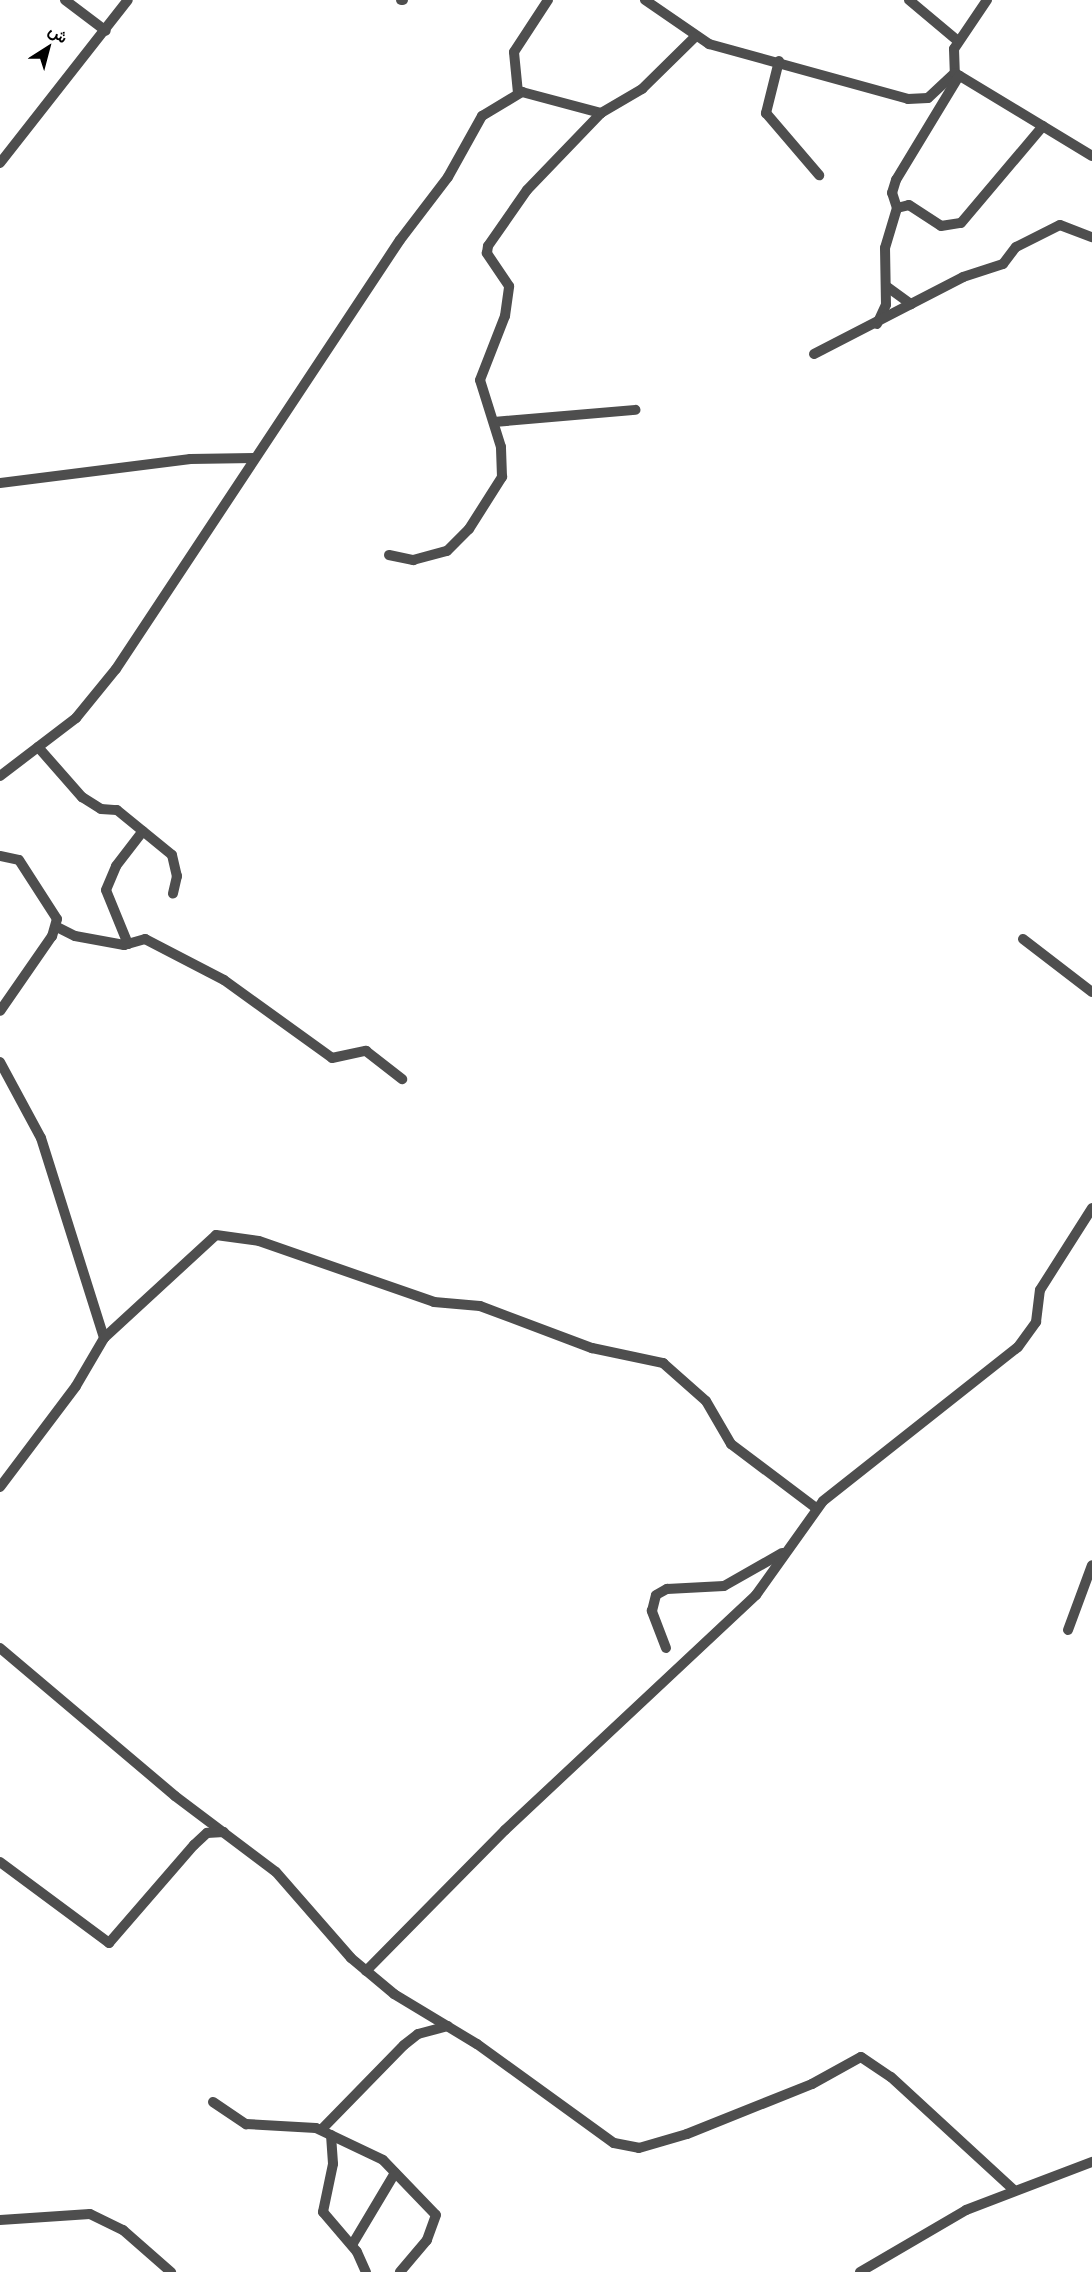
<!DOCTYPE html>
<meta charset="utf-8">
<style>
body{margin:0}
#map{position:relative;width:1092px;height:2272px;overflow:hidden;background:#fff;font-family:Quicksand,Vazirmatn,sans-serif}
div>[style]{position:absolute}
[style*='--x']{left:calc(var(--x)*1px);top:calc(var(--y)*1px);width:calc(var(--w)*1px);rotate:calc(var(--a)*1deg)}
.minor>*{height:10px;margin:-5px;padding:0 5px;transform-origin:5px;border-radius:5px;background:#4e4e4e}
span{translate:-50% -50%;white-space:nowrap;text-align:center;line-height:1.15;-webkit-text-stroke:5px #fff;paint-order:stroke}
.north{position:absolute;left:18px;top:18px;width:60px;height:60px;-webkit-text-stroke:4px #fff;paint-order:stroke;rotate:36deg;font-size:16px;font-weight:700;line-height:24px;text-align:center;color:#000}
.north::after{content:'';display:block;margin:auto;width:21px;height:27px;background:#000;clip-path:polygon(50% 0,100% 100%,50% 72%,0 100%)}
</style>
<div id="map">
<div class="minor">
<i style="--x:65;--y:0;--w:51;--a:37.1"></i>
<i style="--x:401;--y:0;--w:2;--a:0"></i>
<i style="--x:645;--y:0;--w:78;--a:34.5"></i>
<i style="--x:709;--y:44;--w:206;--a:15.4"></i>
<i style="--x:908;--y:99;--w:20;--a:-3"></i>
<i style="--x:928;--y:98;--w:37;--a:-43"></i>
<i style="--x:909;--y:0;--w:64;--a:39.9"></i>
<i style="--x:987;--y:0;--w:59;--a:124"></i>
<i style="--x:954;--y:49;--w:24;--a:88"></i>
<i style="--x:955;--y:73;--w:160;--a:31.2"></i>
<i style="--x:779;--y:61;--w:54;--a:104"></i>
<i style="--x:766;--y:113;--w:82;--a:49.5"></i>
<i style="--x:518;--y:93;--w:41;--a:-95.6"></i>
<i style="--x:514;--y:52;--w:62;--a:-56.8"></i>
<i style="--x:0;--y:163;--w:207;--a:-51.9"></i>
<i style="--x:897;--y:208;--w:16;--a:-108"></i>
<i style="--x:892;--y:193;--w:14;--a:-73"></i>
<i style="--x:896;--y:180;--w:122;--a:-58.8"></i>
<i style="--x:886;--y:286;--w:31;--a:36"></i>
<i style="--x:877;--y:324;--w:21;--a:-65"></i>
<i style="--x:886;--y:305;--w:57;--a:-91"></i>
<i style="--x:885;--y:248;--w:42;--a:-73.3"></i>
<i style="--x:897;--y:208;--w:12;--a:-14"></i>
<i style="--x:909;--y:205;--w:38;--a:33"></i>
<i style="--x:941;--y:226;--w:20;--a:-9"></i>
<i style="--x:961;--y:223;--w:127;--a:-49.8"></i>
<i style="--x:814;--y:354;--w:168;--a:-27.3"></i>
<i style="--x:963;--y:277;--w:42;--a:-18"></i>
<i style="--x:1003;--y:264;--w:21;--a:-53"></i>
<i style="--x:1016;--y:247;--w:49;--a:-26.6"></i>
<i style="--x:1060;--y:225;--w:34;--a:21"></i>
<i style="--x:494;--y:422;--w:142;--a:-4.9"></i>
<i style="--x:0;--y:483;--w:192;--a:-7.2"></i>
<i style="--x:190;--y:459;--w:64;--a:-0.9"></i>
<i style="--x:389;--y:555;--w:25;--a:12"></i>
<i style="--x:413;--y:560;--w:35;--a:-15"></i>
<i style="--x:447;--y:551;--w:31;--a:-45"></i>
<i style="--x:469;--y:529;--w:62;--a:-57.6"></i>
<i style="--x:502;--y:477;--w:30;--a:-92"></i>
<i style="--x:501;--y:447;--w:70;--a:-107.4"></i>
<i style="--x:480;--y:380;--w:69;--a:-68.7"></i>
<i style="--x:505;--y:316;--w:30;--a:-82"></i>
<i style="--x:509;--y:286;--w:40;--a:-124"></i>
<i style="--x:487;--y:253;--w:7;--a:-82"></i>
<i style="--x:488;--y:246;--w:68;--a:-55.1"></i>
<i style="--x:527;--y:190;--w:107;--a:-46.1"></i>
<i style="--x:38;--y:747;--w:67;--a:48.7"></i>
<i style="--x:82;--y:797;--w:22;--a:32"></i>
<i style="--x:101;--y:809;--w:16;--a:4"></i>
<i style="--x:117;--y:810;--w:71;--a:39.3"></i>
<i style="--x:172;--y:855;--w:22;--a:77"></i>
<i style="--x:177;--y:876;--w:18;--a:103"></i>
<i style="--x:0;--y:776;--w:96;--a:-37.3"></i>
<i style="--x:76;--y:718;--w:63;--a:-50.8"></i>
<i style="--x:116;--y:669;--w:514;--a:-56.5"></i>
<i style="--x:400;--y:240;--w:79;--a:-52.7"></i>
<i style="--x:448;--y:177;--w:70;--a:-60.9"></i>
<i style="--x:482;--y:116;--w:47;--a:-31"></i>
<i style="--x:522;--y:92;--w:82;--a:14.9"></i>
<i style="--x:601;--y:113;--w:48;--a:-30.3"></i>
<i style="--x:642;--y:89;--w:74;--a:-44.5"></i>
<i style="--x:0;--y:856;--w:19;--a:12"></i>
<i style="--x:19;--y:860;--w:70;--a:57.2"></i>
<i style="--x:57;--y:919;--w:18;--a:106"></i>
<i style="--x:52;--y:936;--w:91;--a:124.7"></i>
<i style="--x:57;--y:927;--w:20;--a:27"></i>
<i style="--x:75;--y:936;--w:50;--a:10.4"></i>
<i style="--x:124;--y:945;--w:22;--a:-16"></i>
<i style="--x:145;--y:939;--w:89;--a:27.4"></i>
<i style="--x:224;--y:980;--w:133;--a:35.8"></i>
<i style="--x:332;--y:1058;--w:35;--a:-12"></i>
<i style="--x:366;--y:1051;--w:46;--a:37.9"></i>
<i style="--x:1023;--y:939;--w:87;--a:37.5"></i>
<i style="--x:128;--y:944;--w:58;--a:-112.2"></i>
<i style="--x:106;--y:890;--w:26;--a:-67"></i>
<i style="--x:116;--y:866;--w:44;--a:-52.4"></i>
<i style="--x:0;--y:1062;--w:86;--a:61.7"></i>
<i style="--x:41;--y:1138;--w:210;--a:72.5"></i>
<i style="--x:0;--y:1487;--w:126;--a:-53"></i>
<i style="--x:76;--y:1386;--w:56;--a:-59.7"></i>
<i style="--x:104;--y:1338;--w:152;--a:-42.6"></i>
<i style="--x:216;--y:1235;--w:43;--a:7.9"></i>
<i style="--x:259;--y:1241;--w:185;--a:19.2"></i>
<i style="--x:434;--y:1302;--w:46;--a:5"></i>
<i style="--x:480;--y:1306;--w:120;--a:20.6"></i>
<i style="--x:592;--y:1348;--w:73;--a:11.9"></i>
<i style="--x:663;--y:1363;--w:57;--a:41.5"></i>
<i style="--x:706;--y:1401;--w:50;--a:59.8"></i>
<i style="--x:731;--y:1444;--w:106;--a:37"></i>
<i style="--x:1068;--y:1630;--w:69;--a:-69.7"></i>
<i style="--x:0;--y:1648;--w:229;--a:40.2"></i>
<i style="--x:175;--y:1796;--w:126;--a:37"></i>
<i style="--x:276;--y:1872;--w:114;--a:48.9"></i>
<i style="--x:351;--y:1958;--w:56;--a:39.9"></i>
<i style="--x:394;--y:1994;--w:97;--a:31.1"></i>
<i style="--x:477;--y:2044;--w:169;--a:35.9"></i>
<i style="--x:614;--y:2143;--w:25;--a:11"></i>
<i style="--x:639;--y:2148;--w:50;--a:-16.3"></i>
<i style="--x:687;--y:2134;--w:135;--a:-21.8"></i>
<i style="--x:812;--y:2084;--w:56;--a:-28.9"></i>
<i style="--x:861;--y:2057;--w:36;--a:34"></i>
<i style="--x:891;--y:2077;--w:166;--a:42.6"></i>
<i style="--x:666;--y:1648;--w:40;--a:-111"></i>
<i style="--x:652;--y:1611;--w:16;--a:-76"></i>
<i style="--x:656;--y:1595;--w:13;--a:-29"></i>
<i style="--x:667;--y:1589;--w:57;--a:-3"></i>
<i style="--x:724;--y:1586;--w:67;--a:-29.6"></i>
<i style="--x:0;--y:1862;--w:136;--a:36.6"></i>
<i style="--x:109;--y:1943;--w:130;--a:-49.1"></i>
<i style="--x:194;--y:1845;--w:18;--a:-43"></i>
<i style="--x:207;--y:1833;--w:17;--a:-3"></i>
<i style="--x:366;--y:1971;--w:198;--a:-45.4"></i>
<i style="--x:505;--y:1830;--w:344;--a:-43.1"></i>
<i style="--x:756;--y:1595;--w:115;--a:-54.5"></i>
<i style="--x:823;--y:1501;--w:248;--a:-38.3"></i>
<i style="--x:1018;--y:1347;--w:31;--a:-54"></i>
<i style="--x:1036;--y:1322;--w:32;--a:-83"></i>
<i style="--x:1040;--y:1290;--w:97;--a:-57.6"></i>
<i style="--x:213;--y:2102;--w:40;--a:34"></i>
<i style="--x:246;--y:2124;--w:70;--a:3.3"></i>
<i style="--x:316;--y:2128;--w:74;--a:25.5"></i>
<i style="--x:383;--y:2160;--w:76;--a:46.1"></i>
<i style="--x:436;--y:2215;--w:27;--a:110"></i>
<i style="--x:427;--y:2240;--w:42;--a:130.2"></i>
<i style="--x:322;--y:2129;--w:117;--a:-45.7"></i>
<i style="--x:404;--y:2045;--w:18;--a:-38"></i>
<i style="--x:418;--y:2034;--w:31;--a:-15"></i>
<i style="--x:331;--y:2135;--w:29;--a:86"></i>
<i style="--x:333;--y:2164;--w:49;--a:101.8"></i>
<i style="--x:323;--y:2212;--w:52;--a:49.6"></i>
<i style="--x:357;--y:2252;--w:22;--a:66"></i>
<i style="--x:0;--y:2220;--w:90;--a:-3.8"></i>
<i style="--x:90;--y:2214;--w:37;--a:26"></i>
<i style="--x:123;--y:2230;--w:64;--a:41.2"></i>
<i style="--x:352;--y:2245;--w:84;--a:-59.2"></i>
<i style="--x:860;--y:2272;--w:123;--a:-30.3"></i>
<i style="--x:966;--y:2210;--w:135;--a:-20.9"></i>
</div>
<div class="north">ش</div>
</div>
